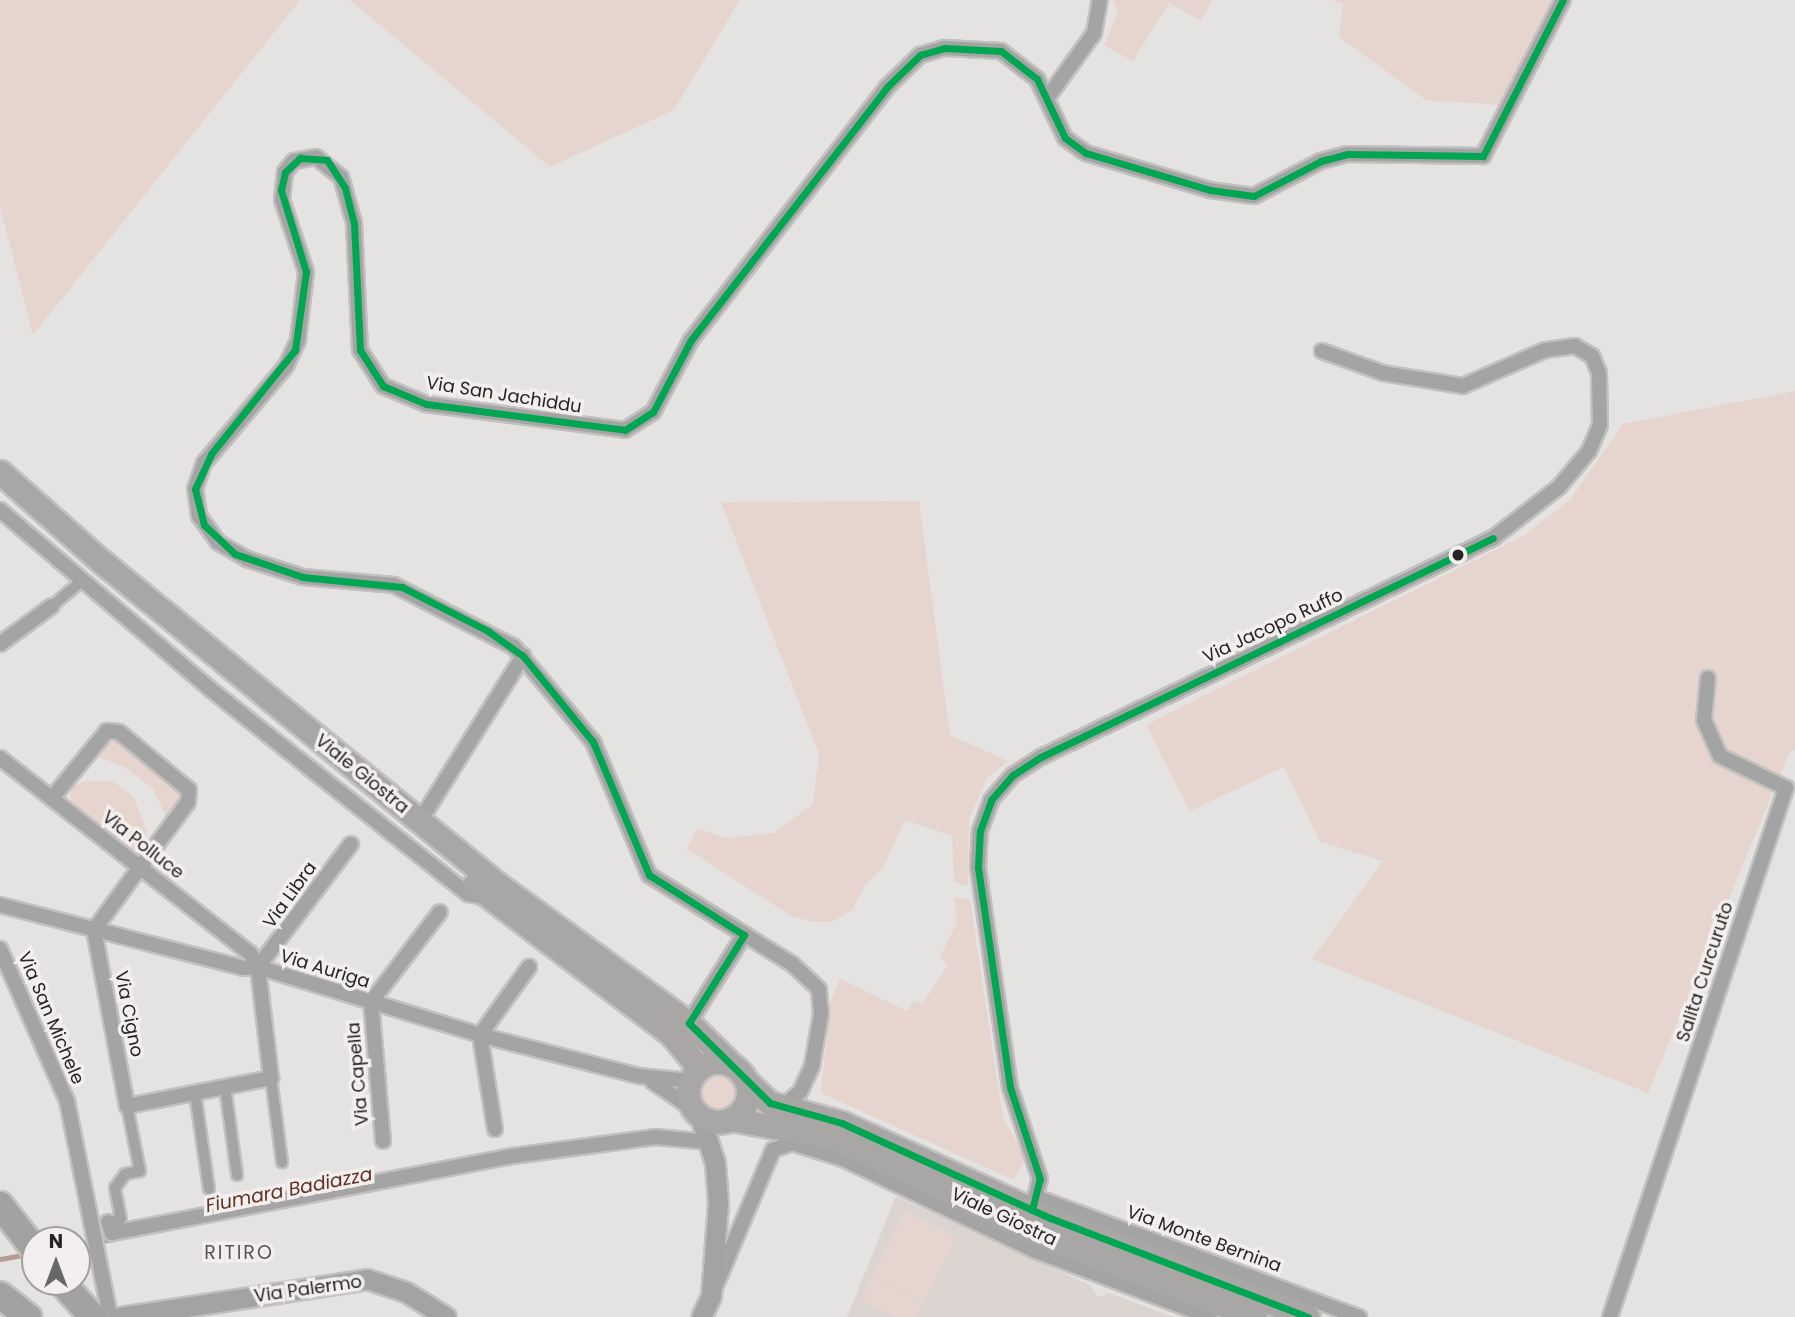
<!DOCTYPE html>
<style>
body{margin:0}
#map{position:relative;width:1795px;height:1317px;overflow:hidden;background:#e5e3e1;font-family:Poppins,sans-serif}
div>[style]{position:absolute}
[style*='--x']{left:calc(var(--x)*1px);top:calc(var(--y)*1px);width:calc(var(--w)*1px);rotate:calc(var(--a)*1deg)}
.built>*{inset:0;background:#dbd4d1}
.green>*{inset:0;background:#e6d4cf;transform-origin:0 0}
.round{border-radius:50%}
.stream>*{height:4.5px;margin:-2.25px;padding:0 2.25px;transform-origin:2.25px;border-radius:2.25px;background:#b59c95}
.roads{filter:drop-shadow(2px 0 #c2c1c0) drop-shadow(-2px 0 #c2c1c0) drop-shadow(0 2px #c2c1c0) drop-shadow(0 -2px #c2c1c0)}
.pedestrian>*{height:10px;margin:-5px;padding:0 5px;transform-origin:5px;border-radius:5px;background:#a4a4a4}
.minor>*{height:14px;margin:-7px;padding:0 7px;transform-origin:7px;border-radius:7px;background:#a4a4a4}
.secondary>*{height:19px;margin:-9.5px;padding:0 9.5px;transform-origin:9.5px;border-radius:9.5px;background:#a4a3a3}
.primary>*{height:23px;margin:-11.5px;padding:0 11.5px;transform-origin:11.5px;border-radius:11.5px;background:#a8a7a6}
.primary>.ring{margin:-11.5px;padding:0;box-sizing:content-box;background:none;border:23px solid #a8a7a6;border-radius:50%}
.motorway>*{height:26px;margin:-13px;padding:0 13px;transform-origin:13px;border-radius:13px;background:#a3a2a0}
.bus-1>*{height:7px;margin:-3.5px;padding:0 3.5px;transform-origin:3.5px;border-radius:3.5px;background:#00a651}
.dots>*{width:19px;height:19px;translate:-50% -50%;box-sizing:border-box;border:4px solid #f3efee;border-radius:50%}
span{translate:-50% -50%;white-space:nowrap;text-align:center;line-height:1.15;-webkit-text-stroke:7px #f3efee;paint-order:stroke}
.street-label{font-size:18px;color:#262424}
.water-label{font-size:19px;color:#623024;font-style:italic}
.neighbourhood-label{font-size:19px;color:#585453;letter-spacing:2px}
.north{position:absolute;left:21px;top:1226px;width:70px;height:70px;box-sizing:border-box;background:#f3efee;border:2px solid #a19e9d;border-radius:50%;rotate:0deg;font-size:19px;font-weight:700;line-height:28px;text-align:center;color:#262424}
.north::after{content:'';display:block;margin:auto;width:24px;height:32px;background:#696766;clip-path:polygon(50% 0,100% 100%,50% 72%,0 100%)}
</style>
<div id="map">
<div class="built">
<i style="clip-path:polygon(896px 1196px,1090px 1285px,1098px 1297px,1109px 1293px,1174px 1317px,847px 1317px)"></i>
</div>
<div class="green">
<i style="clip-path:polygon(0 0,300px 0,33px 335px,0 207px)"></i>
<i style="clip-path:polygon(350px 0,740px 0,674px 110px,550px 167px)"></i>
<i style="clip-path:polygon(1113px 0,1212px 0,1201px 21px,1169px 3px,1133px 61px,1104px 45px,1118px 12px)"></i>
<i style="clip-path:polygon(1331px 0,1556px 0,1501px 105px,1426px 100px,1339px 37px,1343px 4px)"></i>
<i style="clip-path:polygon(1795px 391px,1795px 750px,1790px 751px,1648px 1093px,1312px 959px,1383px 861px,1320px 842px,1284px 767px,1190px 811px,1146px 725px,1523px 536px,1570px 500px,1623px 424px)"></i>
<i style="clip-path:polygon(919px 501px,950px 735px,1008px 761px,987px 778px,969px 819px,968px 886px,954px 882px,952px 836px,905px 820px,883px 868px,865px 885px,852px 910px,832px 922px,814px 922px,791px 916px,687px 849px,697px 828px,727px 838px,774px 833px,813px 804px,819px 754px,721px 502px)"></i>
<i style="clip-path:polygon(115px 736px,183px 790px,174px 813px,166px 816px,153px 789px,123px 766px,93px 755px)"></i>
<i style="clip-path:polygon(84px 781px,113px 781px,134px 798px,147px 832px,139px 847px,130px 850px,70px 805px,71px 788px)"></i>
<i style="clip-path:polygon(955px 897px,970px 900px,1003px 1118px,1026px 1157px,1014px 1180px,821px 1093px,830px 1002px,840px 979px,907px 1011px,914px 1001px,923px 1003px,948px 965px,940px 957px,956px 924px)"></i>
<i class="round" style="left:700px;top:1073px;width:36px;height:36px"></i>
<i style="left:905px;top:1211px;width:58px;height:72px;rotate:27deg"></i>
<i style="clip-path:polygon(872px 1277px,924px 1302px,917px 1317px,896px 1317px,861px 1300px)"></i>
</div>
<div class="stream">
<i style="--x:77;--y:1245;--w:37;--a:-9"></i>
<i style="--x:0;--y:1259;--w:27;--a:-10"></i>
</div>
<div class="roads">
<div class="pedestrian">
<i style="--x:52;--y:606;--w:39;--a:-40"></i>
<i style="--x:271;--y:1078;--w:85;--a:82.5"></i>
<i style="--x:225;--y:1087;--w:89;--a:82.2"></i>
<i style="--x:195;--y:1093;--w:97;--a:81.7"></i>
<i style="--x:108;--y:1222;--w:13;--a:-13"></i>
<i style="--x:121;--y:1219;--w:32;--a:-101"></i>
<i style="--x:115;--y:1188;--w:17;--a:-54"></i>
<i style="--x:125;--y:1174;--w:15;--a:-11"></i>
<i style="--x:140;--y:1171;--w:66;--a:-101.3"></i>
</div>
<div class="minor">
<i style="--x:1048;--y:97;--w:79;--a:-54.3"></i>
<i style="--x:1094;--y:33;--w:34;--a:-80"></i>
<i style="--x:0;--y:510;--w:275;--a:40.4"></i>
<i style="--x:209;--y:688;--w:331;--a:38.5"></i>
<i style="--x:468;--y:894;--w:13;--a:9"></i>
<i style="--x:0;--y:644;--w:64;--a:-36.2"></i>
<i style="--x:0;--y:758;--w:317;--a:38"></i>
<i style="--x:250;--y:953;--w:16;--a:60"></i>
<i style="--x:52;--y:798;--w:87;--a:-50.6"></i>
<i style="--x:107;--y:731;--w:12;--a:5"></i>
<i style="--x:119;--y:732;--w:91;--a:39.6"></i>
<i style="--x:189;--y:790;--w:12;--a:95"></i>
<i style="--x:188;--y:802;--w:159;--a:126.3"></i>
<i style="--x:94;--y:930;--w:179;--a:79.4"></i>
<i style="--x:127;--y:1106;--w:147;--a:-11"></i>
<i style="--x:271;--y:1078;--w:112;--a:-96.7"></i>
<i style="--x:420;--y:821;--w:195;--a:-58"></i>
<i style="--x:0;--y:905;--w:251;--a:14.5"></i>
<i style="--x:243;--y:968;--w:15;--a:-4"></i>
<i style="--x:258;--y:967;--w:232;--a:17"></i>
<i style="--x:480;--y:1035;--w:164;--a:14.5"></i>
<i style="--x:639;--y:1076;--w:51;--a:5.6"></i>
<i style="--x:0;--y:949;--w:166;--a:66.2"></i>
<i style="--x:67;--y:1101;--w:220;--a:78.7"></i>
<i style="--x:258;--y:967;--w:154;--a:-52.9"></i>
<i style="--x:689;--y:1023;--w:104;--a:-58"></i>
<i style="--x:653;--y:1082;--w:48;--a:34"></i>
<i style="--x:782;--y:1107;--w:23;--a:-40"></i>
<i style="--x:800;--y:1092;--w:29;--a:-65"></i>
<i style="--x:812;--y:1066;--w:53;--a:-80.2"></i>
<i style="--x:821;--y:1014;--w:25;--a:-95"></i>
<i style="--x:819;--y:989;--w:37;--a:-137"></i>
<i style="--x:792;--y:964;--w:168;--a:-148.1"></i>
<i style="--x:649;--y:875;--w:144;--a:-112.8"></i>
<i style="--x:593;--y:742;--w:124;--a:-129.7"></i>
<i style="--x:514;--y:647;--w:135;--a:-152.7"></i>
<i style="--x:394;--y:585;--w:91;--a:-175"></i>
<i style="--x:303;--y:577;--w:59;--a:-162.2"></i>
<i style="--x:247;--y:559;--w:34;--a:-150"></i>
<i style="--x:218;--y:542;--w:32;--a:-126"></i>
<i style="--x:199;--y:516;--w:27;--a:-98"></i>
<i style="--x:195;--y:489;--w:28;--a:-71"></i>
<i style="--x:204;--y:463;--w:127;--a:-49.8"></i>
<i style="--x:286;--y:366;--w:29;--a:-65"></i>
<i style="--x:298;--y:340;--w:68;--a:-83.3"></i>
<i style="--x:306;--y:272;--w:76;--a:-108.4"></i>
<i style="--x:282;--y:200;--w:28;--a:-84"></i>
<i style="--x:285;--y:172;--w:14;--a:-51"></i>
<i style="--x:294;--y:161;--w:22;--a:-10"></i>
<i style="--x:316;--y:157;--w:32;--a:39"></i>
<i style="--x:341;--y:177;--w:48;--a:74.2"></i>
<i style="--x:354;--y:223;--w:127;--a:87.3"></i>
<i style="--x:360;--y:350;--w:43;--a:57.4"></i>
<i style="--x:383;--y:386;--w:47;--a:22.7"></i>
<i style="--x:426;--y:404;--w:201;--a:7.4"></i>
<i style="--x:625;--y:430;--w:33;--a:-33"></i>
<i style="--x:653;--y:412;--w:81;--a:-62.2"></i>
<i style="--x:691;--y:340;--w:320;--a:-52.2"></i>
<i style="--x:887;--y:87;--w:46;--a:-44.1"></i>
<i style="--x:920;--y:55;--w:26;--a:-16"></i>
<i style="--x:945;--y:48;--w:56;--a:3.1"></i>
<i style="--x:1001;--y:51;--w:46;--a:37.9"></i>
<i style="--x:1037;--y:79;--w:65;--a:64.6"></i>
<i style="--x:1065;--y:138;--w:26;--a:36"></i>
<i style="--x:1086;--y:153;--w:129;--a:16.6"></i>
<i style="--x:1210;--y:190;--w:44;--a:7.8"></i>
<i style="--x:1254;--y:196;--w:76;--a:-27.6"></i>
<i style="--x:1321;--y:161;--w:27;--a:-15"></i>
<i style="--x:1347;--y:154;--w:136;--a:0.8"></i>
<i style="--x:1483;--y:156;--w:175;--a:-62.9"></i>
<i style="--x:495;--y:1129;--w:95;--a:-99.1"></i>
<i style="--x:480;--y:1035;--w:84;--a:-54.2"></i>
<i style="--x:383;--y:1141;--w:140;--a:-94.9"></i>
<i style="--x:371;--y:1002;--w:113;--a:-52.5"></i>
<i style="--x:1036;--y:1197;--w:345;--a:20.4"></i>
<i style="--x:1032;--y:1210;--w:32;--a:-76"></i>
<i style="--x:1040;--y:1179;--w:97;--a:-108.1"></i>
<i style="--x:1010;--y:1087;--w:222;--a:-98.3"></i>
<i style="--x:978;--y:867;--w:36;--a:-87"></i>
<i style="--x:980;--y:831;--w:33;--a:-70"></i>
<i style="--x:991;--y:800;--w:33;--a:-49"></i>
<i style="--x:1013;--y:775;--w:33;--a:-33"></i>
<i style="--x:1041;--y:757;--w:502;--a:-25.85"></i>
<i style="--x:1493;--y:538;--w:83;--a:-37.7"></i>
<i style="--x:1559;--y:487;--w:47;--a:-50.2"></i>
<i style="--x:1589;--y:451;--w:28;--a:-67"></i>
<i style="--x:1600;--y:425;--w:52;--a:-91.1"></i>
<i style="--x:1599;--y:373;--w:18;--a:-112"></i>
<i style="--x:1592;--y:356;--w:20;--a:-150"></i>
<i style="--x:1575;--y:346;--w:30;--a:172"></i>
<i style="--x:1545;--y:350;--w:90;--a:156.3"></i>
<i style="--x:1463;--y:386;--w:81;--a:-170.8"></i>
<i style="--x:1383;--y:373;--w:65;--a:-160.2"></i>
<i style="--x:108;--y:1222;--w:12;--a:70"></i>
<i style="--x:112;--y:1233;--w:408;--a:-10.9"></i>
<i style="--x:513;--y:1156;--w:144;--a:-7.6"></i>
<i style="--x:656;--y:1137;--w:53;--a:5.4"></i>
<i style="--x:716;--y:1285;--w:147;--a:-67.1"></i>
<i style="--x:773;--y:1150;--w:20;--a:-20"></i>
<i style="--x:792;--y:1143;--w:53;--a:17.4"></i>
<i style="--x:843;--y:1159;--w:214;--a:25.5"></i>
<i style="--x:1036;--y:1251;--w:186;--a:20.8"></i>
<i style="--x:1610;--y:1317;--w:558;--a:-71.6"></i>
<i style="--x:1786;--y:788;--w:73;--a:-154.1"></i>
<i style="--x:1720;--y:756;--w:39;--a:-114"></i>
<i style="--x:1704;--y:720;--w:42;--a:-84.6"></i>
</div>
<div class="secondary">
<i style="--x:700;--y:1116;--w:49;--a:72.3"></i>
<i style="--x:715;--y:1163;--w:40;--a:85.7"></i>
<i style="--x:718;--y:1203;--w:93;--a:94.3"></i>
<i style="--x:711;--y:1296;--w:23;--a:115"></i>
<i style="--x:120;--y:1317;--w:250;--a:-8.7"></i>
<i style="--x:367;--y:1279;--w:41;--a:18.4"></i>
<i style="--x:406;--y:1292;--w:47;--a:32"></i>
</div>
<div class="primary">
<i style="--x:0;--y:472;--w:135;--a:41.4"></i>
<i style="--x:101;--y:561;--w:510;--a:39.19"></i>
<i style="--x:496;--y:883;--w:238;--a:36"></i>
<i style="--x:689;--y:1023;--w:60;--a:44.3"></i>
<i style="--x:474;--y:885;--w:247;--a:37.1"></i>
<i style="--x:671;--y:1034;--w:44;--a:50.5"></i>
<i class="ring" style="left:688px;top:1062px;width:37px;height:37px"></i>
<i style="--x:746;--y:1081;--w:33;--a:43"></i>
<i style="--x:770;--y:1103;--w:75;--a:15.5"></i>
<i style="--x:842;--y:1123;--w:229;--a:24.5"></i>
<i style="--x:1050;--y:1218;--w:276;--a:21"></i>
<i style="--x:731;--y:1119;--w:106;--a:10.4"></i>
<i style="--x:835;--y:1138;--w:229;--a:25.3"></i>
<i style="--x:1042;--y:1236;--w:228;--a:20.8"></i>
</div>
<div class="motorway">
<i style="--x:0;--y:1205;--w:57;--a:52.1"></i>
<i style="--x:61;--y:1282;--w:47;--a:47.6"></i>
<i style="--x:0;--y:1295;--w:36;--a:38"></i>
</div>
</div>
<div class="bus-1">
<i style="--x:1032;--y:1210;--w:32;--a:-76"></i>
<i style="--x:1040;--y:1179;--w:97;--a:-108.1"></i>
<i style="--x:1010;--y:1087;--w:222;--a:-98.3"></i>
<i style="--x:978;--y:867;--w:36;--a:-87"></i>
<i style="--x:980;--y:831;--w:33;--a:-70"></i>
<i style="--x:991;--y:800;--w:33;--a:-49"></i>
<i style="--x:1013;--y:775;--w:33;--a:-33"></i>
<i style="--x:1041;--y:757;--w:502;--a:-25.85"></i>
<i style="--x:1308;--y:1317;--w:276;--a:-159"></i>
<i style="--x:1050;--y:1218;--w:229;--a:-155.5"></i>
<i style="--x:842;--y:1123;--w:75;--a:-164.5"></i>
<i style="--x:770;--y:1103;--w:114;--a:-135.4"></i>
<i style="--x:689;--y:1023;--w:104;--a:-58"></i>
<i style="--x:744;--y:935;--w:112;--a:-147.7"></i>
<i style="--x:649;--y:875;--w:144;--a:-112.8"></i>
<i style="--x:593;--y:742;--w:111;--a:-129.1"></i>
<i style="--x:523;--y:656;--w:43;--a:-144.5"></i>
<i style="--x:488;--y:631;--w:97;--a:-152.9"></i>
<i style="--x:402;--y:587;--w:100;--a:-174.2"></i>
<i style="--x:303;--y:577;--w:72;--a:-161.3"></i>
<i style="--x:235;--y:554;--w:42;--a:-136.9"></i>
<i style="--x:204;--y:525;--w:37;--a:-104"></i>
<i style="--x:195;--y:489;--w:38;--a:-65"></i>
<i style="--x:211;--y:454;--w:134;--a:-51.1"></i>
<i style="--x:295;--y:350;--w:79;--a:-82"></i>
<i style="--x:306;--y:272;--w:86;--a:-107"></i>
<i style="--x:281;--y:190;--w:18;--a:-77"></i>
<i style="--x:285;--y:172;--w:21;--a:-43"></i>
<i style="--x:300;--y:158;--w:27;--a:4"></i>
<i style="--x:327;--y:160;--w:33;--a:57"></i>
<i style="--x:345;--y:188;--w:36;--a:76"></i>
<i style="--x:354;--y:223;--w:127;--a:87.3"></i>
<i style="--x:360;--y:350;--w:43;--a:57.4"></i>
<i style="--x:383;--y:386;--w:47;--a:22.7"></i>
<i style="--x:426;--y:404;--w:201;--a:7.4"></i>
<i style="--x:625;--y:430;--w:33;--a:-33"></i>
<i style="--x:653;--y:412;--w:81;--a:-62.2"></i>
<i style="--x:691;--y:340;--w:320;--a:-52.2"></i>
<i style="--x:887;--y:87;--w:46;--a:-44.1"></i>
<i style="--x:920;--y:55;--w:26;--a:-16"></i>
<i style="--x:945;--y:48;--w:56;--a:3.1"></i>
<i style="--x:1001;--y:51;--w:46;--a:37.9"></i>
<i style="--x:1037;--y:79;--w:65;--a:64.6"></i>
<i style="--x:1065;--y:138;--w:26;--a:36"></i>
<i style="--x:1086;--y:153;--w:129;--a:16.6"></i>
<i style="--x:1210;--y:190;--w:44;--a:7.8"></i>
<i style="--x:1254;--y:196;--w:76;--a:-27.6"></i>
<i style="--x:1321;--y:161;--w:27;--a:-15"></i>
<i style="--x:1347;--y:154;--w:136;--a:0.8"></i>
<i style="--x:1483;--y:156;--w:175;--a:-62.9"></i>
</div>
<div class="dots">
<i style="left:1458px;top:555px;background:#262424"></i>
</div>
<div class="street-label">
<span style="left:504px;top:395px;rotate:9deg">Via San Jachiddu</span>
<span style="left:1273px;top:626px;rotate:-25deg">Via Jacopo Ruffo</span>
<span style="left:362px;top:774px;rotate:39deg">Viale Giostra</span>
<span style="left:143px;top:845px;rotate:38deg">Via Polluce</span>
<span style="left:290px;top:895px;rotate:-54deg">Via Libra</span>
<span style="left:325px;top:969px;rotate:17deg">Via Auriga</span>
<span style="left:1705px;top:972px;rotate:-72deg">Salita Curcuruto</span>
<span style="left:129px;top:1014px;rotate:79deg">Via Cigno</span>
<span style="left:51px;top:1018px;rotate:67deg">Via San Michele</span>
<span style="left:358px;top:1074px;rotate:-95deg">Via Capella</span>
<span style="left:1004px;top:1217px;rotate:25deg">Viale Giostra</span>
<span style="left:1204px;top:1239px;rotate:20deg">Via Monte Bernina</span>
<span style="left:308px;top:1289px;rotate:-8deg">Via Palermo</span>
</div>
<div class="water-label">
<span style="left:289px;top:1190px;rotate:-11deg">Fiumara Badiazza</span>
</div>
<div class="neighbourhood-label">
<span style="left:239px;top:1253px">RITIRO</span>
</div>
<div class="north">N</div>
</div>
